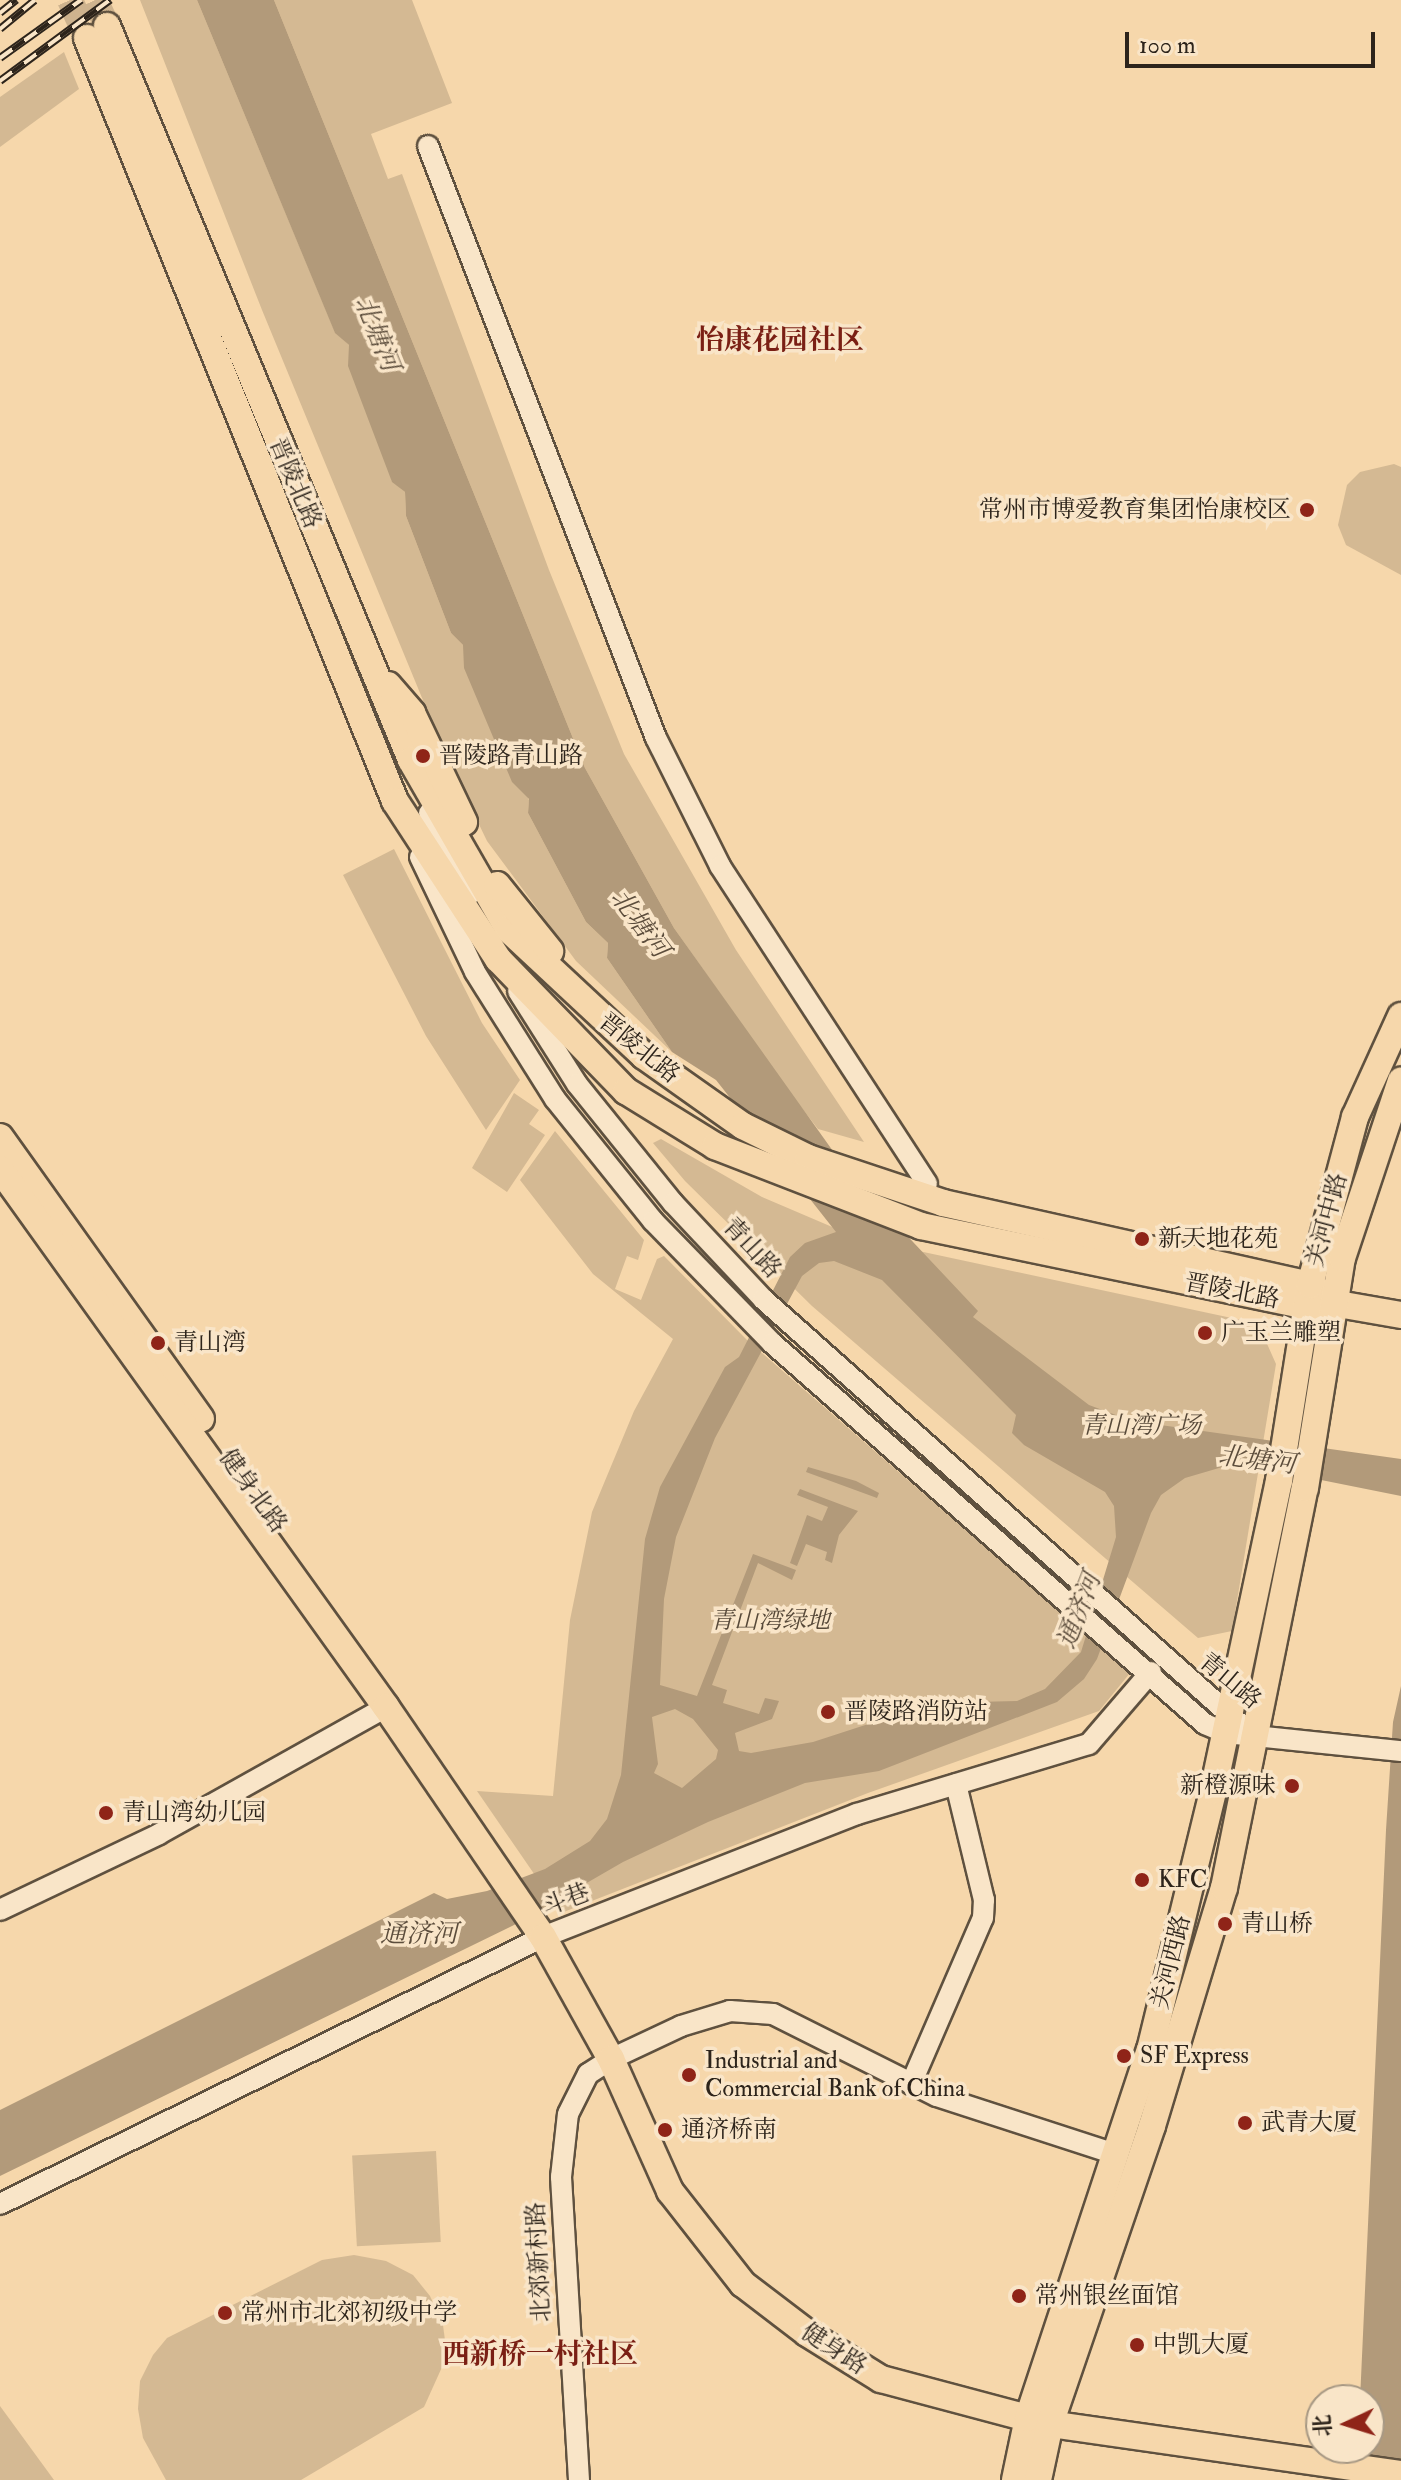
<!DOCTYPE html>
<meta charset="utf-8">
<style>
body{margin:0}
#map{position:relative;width:1401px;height:2480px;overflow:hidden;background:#f6d7ab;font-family:"IM FELL Double Pica","Noto Serif SC",serif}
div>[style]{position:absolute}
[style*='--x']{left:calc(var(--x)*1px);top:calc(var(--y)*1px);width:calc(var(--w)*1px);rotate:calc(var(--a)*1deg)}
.green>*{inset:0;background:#d4b993;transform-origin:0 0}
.water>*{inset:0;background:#b29a7a}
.major-tunnel>*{height:26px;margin-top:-13px;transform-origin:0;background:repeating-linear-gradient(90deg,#ceb38e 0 26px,transparent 0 39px)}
.roads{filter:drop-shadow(2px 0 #5f513f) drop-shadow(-2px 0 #5f513f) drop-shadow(0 2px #5f513f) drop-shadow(0 -2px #5f513f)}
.minor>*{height:20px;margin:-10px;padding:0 10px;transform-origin:10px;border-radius:10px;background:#f9e5c8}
.major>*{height:26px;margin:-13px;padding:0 13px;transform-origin:13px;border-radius:13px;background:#f6d7ab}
.rail>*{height:8px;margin-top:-4px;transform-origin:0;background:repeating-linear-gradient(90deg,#f9e5c8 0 15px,#2d241b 0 30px);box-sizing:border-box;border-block:2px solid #2d241b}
.dots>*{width:22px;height:22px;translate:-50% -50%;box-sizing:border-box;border:4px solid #f9e5c8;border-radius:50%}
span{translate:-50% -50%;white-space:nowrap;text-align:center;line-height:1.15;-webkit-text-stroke:7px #f9e5c8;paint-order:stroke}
.street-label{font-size:24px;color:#2d241b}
.poi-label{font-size:24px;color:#2d241b}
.right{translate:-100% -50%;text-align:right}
.left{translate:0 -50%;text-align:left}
.park-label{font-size:24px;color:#574939;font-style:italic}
.water-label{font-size:26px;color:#5c4d3c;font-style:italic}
.quarter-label{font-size:28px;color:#7a1f14;font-weight:700}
.north{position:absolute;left:1305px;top:2384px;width:80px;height:80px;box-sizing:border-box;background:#f9e5c8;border:2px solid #a79883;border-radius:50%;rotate:266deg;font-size:22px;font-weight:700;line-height:32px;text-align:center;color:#2d241b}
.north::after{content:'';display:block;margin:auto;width:28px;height:36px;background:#8f2418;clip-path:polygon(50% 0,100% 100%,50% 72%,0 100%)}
.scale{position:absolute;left:1125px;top:32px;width:250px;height:36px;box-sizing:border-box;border:4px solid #2d241b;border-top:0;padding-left:10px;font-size:24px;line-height:28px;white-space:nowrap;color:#2d241b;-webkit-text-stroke:6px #f9e5c8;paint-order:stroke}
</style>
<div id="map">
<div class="green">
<i style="clip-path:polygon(140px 0,197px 0,335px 332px,349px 345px,392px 481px,405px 492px,406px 516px,451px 633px,463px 645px,529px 800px,528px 813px,586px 922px,608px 943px,607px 958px,672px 1052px,576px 961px,487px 841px,446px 756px,262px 310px)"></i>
<i style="clip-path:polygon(274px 0,412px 0,452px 103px,371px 134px,388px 179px,402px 174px,549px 570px,624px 754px,736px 950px,864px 1142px,818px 1129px,791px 1094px,674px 928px,585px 768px)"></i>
<i style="clip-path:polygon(64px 52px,79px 89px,0 147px,0 97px)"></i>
<i style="clip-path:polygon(1394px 464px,1401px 467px,1401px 575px,1346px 545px,1338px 525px,1347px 485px,1360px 472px)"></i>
<i style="clip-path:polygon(394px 849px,482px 1023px,520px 1080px,486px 1130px,426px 1036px,343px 875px)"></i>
<i style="clip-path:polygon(514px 1093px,539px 1110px,529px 1124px,545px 1135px,507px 1192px,472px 1168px)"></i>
<i style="clip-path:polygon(555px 1131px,644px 1240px,638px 1260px,627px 1256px,615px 1289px,641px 1300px,657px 1259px,664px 1256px,747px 1340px,1130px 1673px,1099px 1711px,868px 1793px,561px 1913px,477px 1791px,553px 1796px,570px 1620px,592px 1512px,634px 1411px,673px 1339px,593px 1274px,520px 1180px)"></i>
<i style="clip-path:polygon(661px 1139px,762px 1197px,858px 1238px,1241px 1320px,1264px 1337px,1276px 1364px,1232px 1631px,1198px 1638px,920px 1399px,812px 1306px,685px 1181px,653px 1143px)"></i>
<i style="left:436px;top:2151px;width:91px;height:84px;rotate:87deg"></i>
<i style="clip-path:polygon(354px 2255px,386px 2261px,413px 2275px,430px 2296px,443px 2325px,447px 2356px,424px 2407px,301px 2480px,166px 2480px,143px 2438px,138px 2409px,140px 2381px,153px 2355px,167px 2338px,322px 2260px)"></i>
<i style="clip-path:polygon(0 2406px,54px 2480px,0 2480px)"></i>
</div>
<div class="water">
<i style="clip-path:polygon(evenodd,197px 0,274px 0,585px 768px,674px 928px,850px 1175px,978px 1311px,973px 1317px,1089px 1405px,1132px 1421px,1401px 1459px,1401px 1496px,1236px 1463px,1185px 1478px,1161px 1495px,1151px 1513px,1097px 1659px,1084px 1679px,1057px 1702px,879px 1771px,805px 1783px,708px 1822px,623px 1862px,514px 1925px,0 2176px,0 2110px,434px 1893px,447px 1899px,487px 1891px,545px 1869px,590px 1841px,607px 1819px,621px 1775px,645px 1539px,660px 1487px,725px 1367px,739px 1357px,790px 1257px,805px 1243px,836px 1232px,716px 1080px,672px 1052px,607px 958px,608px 943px,586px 922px,528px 813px,529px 799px,512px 782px,464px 668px,463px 645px,451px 633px,406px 516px,405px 492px,392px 482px,348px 366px,349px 345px,335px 333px,197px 0,834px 1261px,882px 1280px,1016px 1415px,1012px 1433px,1024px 1445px,1105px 1492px,1114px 1506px,1116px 1537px,1081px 1652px,1045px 1689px,1017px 1701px,933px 1703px,813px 1742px,751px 1753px,739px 1751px,735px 1733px,772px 1719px,779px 1701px,765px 1698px,759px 1714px,723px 1703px,727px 1690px,712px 1685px,758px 1563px,792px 1580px,796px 1570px,753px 1554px,697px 1696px,660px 1685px,664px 1599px,676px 1537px,715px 1438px,802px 1276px,819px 1263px,834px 1261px,197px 0,675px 1709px,693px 1719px,718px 1750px,716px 1759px,682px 1788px,654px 1773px,658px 1764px,652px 1717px,675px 1709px)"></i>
<i style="clip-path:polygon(808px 1467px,856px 1481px,879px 1493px,877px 1498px,806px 1472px)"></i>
<i style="clip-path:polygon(800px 1489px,858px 1511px,839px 1535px,832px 1563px,825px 1560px,827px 1552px,806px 1544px,797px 1566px,790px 1563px,807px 1515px,822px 1521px,828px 1507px,797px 1495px)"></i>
<i style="clip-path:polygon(1401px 1686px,1401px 2480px,1355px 2480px,1357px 2448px,1369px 2448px,1369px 2400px,1360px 2400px,1386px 1830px,1393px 1722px)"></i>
</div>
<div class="major-tunnel">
<i style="--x:70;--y:0;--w:42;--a:65.9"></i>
<i style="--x:95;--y:0;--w:29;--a:65"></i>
</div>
<div class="roads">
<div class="minor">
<i style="--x:428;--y:146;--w:634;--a:68.94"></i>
<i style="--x:656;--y:738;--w:143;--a:63.4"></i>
<i style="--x:720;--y:866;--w:379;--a:56.9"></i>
<i style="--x:429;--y:813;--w:92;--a:64.8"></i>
<i style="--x:420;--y:857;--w:127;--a:64.4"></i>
<i style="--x:475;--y:972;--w:150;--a:57.8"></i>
<i style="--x:555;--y:1099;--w:156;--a:51.2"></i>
<i style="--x:653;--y:1221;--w:170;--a:45.7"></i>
<i style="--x:772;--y:1343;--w:577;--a:41.34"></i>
<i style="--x:1205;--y:1724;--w:23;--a:23"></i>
<i style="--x:1226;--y:1733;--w:176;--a:5.9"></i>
<i style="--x:518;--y:991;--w:110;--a:57.6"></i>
<i style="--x:577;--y:1084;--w:153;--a:51.1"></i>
<i style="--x:673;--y:1203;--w:132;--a:46.8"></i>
<i style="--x:763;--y:1299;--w:637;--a:41.69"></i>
<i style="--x:0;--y:1910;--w:176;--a:-25.5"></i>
<i style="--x:159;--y:1834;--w:260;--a:-29.2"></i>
<i style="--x:911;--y:2084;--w:181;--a:-66.6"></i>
<i style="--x:983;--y:1918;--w:18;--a:-87"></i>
<i style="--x:984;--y:1900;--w:119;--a:-103.6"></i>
<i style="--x:0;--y:2204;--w:605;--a:-26.18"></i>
<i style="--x:543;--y:1937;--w:337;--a:-21.4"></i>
<i style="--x:857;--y:1814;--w:242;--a:-16.8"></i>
<i style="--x:1089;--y:1744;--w:95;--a:-49.3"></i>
<i style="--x:579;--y:2480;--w:304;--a:-93.4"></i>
<i style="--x:561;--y:2177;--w:63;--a:-83.7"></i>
<i style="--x:568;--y:2114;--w:45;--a:-63.4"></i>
<i style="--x:588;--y:2074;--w:27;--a:-33"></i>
<i style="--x:611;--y:2059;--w:77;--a:-25.2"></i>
<i style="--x:681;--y:2026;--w:51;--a:-17"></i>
<i style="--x:730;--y:2011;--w:43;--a:4"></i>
<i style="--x:773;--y:2014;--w:183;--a:26.6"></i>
<i style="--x:937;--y:2096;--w:188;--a:18"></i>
</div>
<div class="major">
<i style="--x:107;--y:26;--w:794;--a:67.5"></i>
<i style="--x:411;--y:760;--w:195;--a:60.1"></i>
<i style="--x:508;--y:929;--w:186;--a:43"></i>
<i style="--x:644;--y:1056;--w:121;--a:35.3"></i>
<i style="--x:743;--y:1126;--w:72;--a:26.2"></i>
<i style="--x:808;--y:1158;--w:142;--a:18.4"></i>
<i style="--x:943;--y:1203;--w:376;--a:12.6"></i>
<i style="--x:1310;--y:1285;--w:34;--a:34"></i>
<i style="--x:87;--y:38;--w:823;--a:68.02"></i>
<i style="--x:395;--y:801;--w:189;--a:56.9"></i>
<i style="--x:498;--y:959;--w:184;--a:45.9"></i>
<i style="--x:626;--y:1091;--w:105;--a:31.7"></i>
<i style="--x:715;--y:1146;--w:221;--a:21.2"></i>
<i style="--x:921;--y:1226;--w:394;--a:11.7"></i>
<i style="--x:1307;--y:1306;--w:31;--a:-4"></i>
<i style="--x:1338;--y:1304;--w:64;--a:9.9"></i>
<i style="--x:388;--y:685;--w:37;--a:49"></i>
<i style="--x:412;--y:713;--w:121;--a:64.5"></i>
<i style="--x:497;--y:885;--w:85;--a:51.2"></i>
<i style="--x:0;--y:1137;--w:346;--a:54.5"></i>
<i style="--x:0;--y:1169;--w:662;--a:54.34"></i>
<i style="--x:386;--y:1707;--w:278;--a:55.7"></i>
<i style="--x:543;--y:1937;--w:140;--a:60.9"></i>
<i style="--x:611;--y:2059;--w:145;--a:65.9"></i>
<i style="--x:670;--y:2191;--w:118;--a:51.9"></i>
<i style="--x:743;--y:2284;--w:81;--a:37.4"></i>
<i style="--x:807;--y:2333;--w:87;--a:31.9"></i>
<i style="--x:881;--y:2379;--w:175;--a:14.9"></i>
<i style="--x:1050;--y:2424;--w:355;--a:8.1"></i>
<i style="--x:1015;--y:2480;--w:63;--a:-78.2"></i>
<i style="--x:1028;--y:2418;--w:388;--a:-71.7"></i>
<i style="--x:1150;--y:2050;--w:267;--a:-76.3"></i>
<i style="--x:1213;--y:1791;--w:317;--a:-78"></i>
<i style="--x:1279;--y:1481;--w:198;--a:-81"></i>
<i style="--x:1310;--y:1285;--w:174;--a:-75"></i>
<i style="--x:1355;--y:1117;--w:111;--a:-65.5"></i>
<i style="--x:1038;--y:2480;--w:57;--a:-77.9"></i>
<i style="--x:1050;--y:2424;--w:315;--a:-71.1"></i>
<i style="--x:1152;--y:2126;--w:249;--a:-73.2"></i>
<i style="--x:1224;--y:1888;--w:408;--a:-78.6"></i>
<i style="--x:1305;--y:1488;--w:233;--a:-80.9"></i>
<i style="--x:1342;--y:1258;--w:187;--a:-71.6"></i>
</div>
</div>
<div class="rail">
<i style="--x:0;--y:13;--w:21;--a:-39"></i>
<i style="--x:0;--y:29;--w:45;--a:-39.6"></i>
<i style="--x:0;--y:58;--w:100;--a:-35.6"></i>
<i style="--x:0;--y:81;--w:137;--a:-36.4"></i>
</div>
<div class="dots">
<i style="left:1307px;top:510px;background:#8f2418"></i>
<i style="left:423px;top:756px;background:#8f2418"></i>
<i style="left:1142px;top:1239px;background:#8f2418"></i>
<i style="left:1205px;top:1333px;background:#8f2418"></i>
<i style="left:158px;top:1343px;background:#8f2418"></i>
<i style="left:828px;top:1712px;background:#8f2418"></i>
<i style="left:1292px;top:1786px;background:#8f2418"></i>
<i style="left:106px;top:1813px;background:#8f2418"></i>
<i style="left:1142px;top:1880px;background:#8f2418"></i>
<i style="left:1225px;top:1924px;background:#8f2418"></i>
<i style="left:1124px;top:2056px;background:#8f2418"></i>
<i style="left:689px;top:2075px;background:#8f2418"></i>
<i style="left:1245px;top:2123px;background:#8f2418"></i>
<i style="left:665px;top:2130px;background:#8f2418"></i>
<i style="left:1019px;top:2296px;background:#8f2418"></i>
<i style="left:225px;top:2313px;background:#8f2418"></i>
<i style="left:1137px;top:2345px;background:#8f2418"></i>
</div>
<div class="street-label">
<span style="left:295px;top:483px;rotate:67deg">晋陵北路</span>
<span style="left:639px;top:1048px;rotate:39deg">晋陵北路</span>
<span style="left:1327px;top:1220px;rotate:-75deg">关河中路</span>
<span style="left:752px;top:1248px;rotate:47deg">青山路</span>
<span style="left:1232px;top:1291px;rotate:11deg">晋陵北路</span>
<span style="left:253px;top:1491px;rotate:54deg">健身北路</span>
<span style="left:1230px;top:1681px;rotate:40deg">青山路</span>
<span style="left:566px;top:1900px;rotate:-21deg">斗巷</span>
<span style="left:1171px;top:1962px;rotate:-76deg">关河西路</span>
<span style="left:539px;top:2262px;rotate:-93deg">北郊新村路</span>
<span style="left:834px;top:2349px;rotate:33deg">健身路</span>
</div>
<div class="poi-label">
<span class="right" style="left:1291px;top:510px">常州市博爱教育集团怡康校区</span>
<span class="left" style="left:439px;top:756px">晋陵路青山路</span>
<span class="left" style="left:1158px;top:1239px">新天地花苑</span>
<span class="left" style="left:1221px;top:1333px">广玉兰雕塑</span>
<span class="left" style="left:174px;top:1343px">青山湾</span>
<span class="left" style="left:844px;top:1712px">晋陵路消防站</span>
<span class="right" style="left:1276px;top:1786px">新橙源味</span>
<span class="left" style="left:122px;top:1813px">青山湾幼儿园</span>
<span class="left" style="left:1158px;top:1880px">KFC</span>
<span class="left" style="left:1241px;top:1924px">青山桥</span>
<span class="left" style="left:1140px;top:2056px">SF Express</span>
<span class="left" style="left:705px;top:2075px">Industrial and<br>Commercial Bank of China</span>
<span class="left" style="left:1261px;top:2123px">武青大厦</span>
<span class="left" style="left:681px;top:2130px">通济桥南</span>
<span class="left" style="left:1035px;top:2296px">常州银丝面馆</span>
<span class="left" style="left:241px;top:2313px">常州市北郊初级中学</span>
<span class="left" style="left:1153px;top:2345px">中凯大厦</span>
</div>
<div class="park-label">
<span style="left:1141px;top:1426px">青山湾广场</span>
<span style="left:770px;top:1621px">青山湾绿地</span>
</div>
<div class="water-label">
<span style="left:376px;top:334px;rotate:68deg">北塘河</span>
<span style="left:639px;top:924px;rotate:53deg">北塘河</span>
<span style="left:1257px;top:1461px;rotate:7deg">北塘河</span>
<span style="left:1080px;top:1611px;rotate:-69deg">通济河</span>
<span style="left:419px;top:1935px">通济河</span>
</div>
<div class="quarter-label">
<span style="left:780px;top:341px">怡康花园社区</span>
<span style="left:540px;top:2355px">西新桥一村社区</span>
</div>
<div class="north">北</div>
<div class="scale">100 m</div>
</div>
